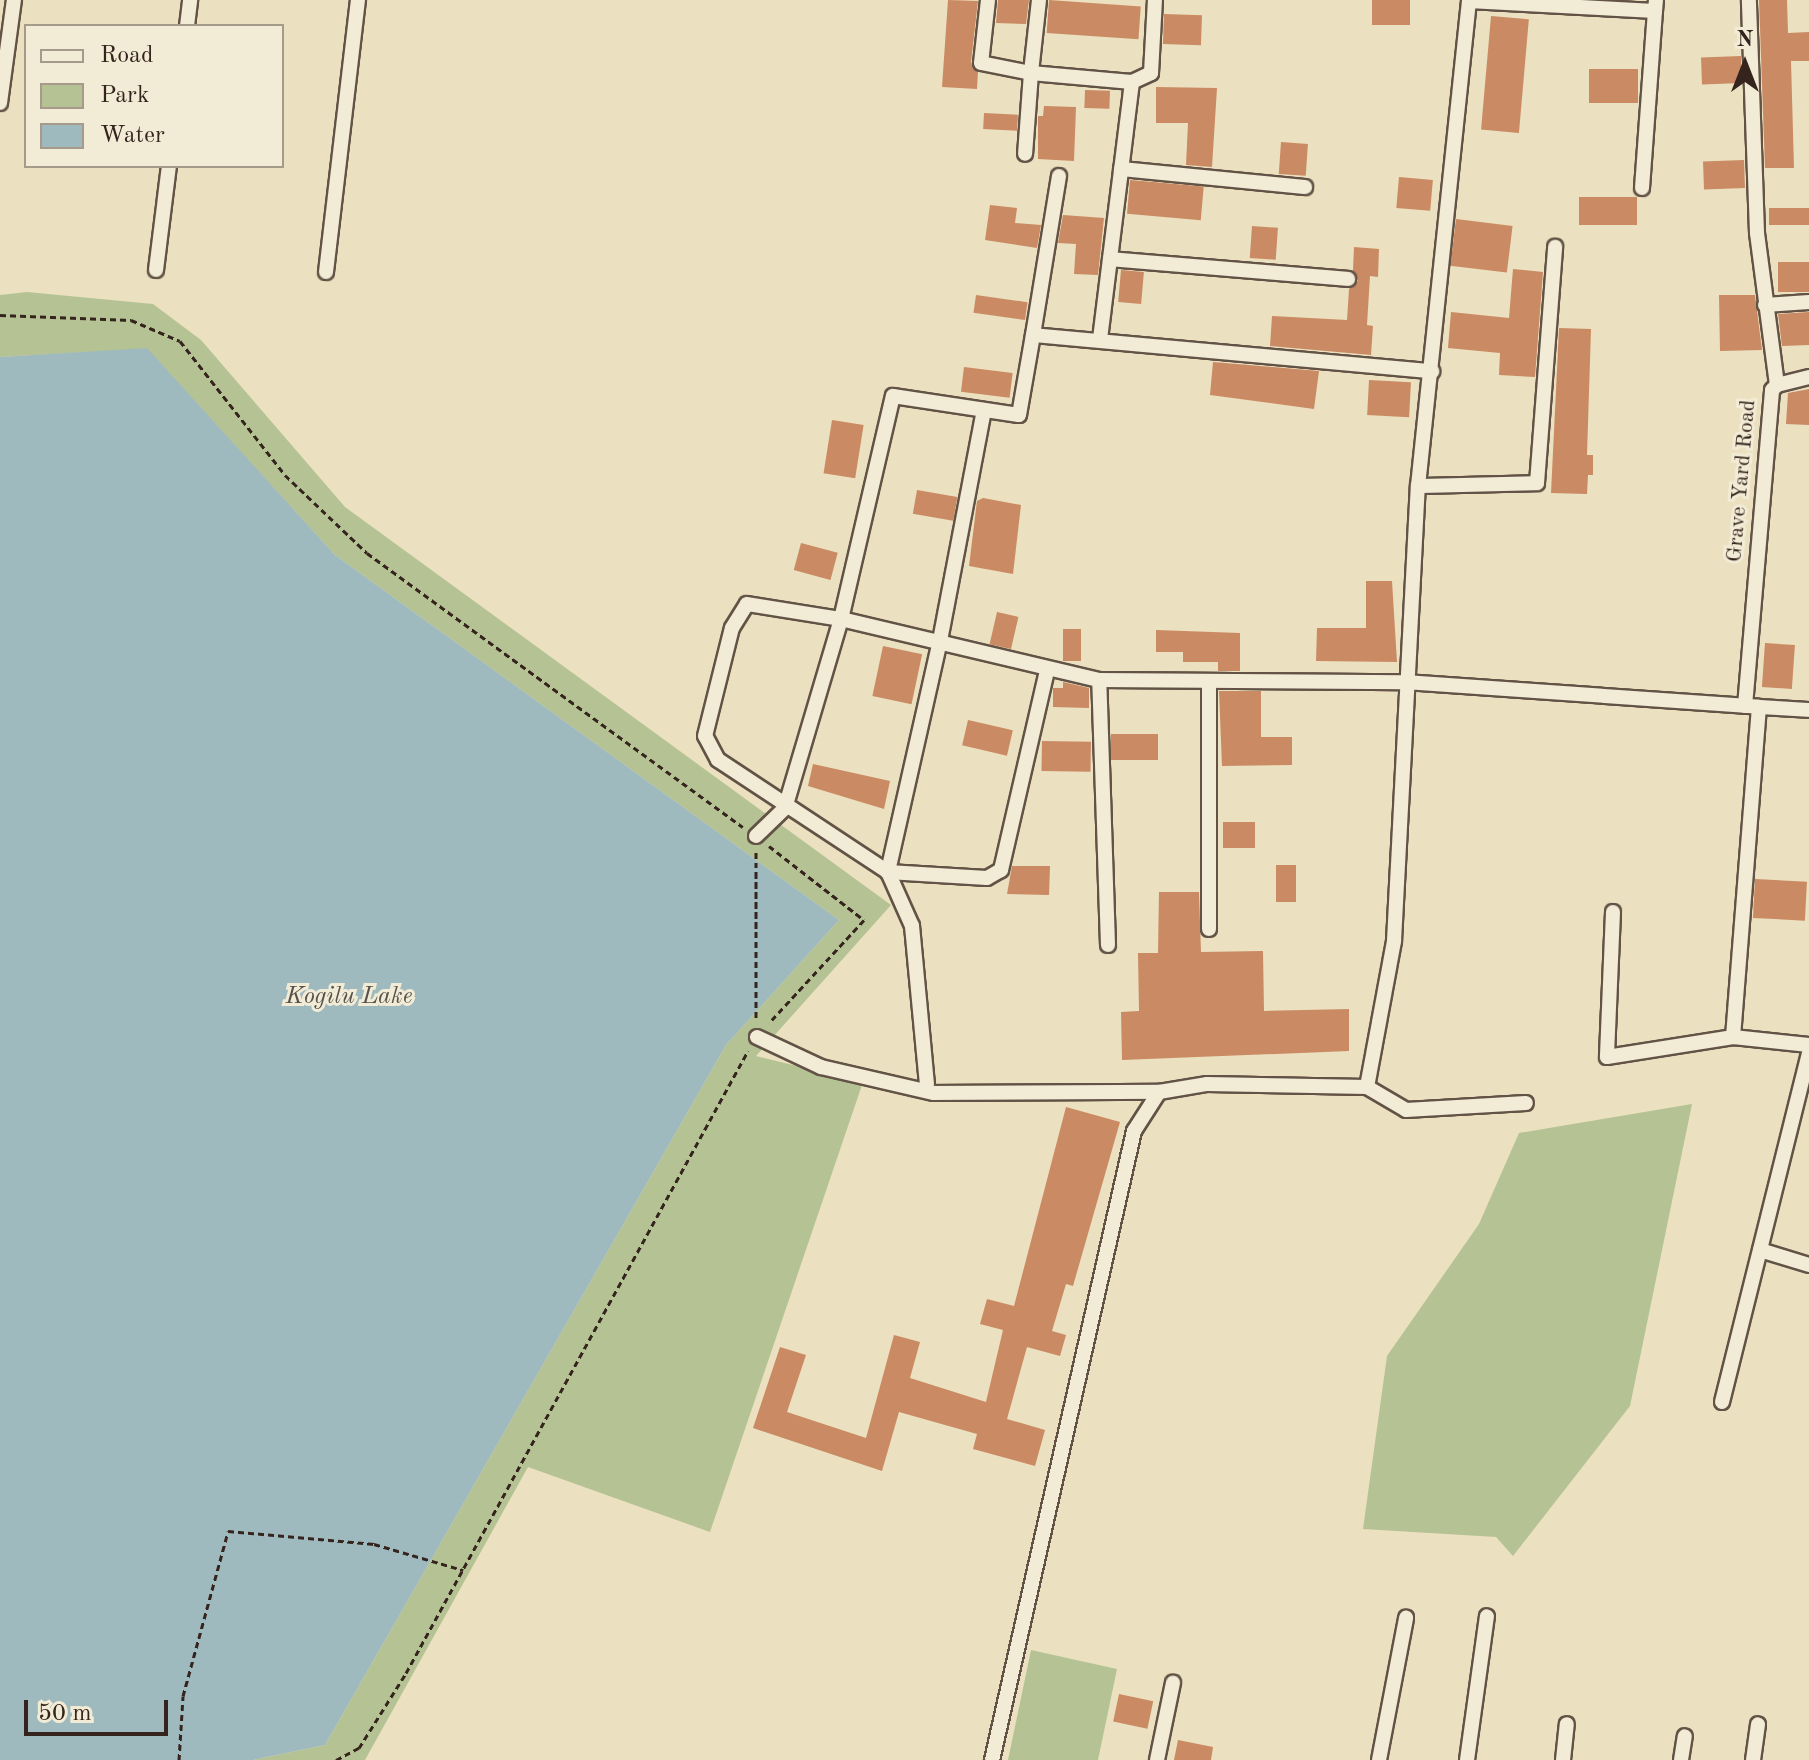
<!DOCTYPE html>
<style>
body{margin:0}
#map{position:relative;width:1809px;height:1760px;overflow:hidden;background:#ebe0bf;font-family:"Old Standard TT",serif}
div>[style]{position:absolute}
[style*='--x']{left:calc(var(--x)*1px);top:calc(var(--y)*1px);width:calc(var(--w)*1px);rotate:calc(var(--a)*1deg)}
.green>*{inset:0;background:#b5c394}
.water>*{inset:0;background:#9fbabe}
.building>*{inset:0;background:#ca8a63;transform-origin:0 0}
.path>*{height:3px;margin-top:-1.5px;transform-origin:0;background:repeating-linear-gradient(90deg,#35241d 0 6px,transparent 0 10px)}
.roads{filter:drop-shadow(2px 0 #625346) drop-shadow(-2px 0 #625346) drop-shadow(0 2px #625346) drop-shadow(0 -2px #625346)}
.street>*{height:14px;margin:-7px;padding:0 7px;transform-origin:7px;border-radius:7px;background:#f2ebd5}
span{translate:-50% -50%;white-space:nowrap;text-align:center;line-height:1.15;-webkit-text-stroke:6px #f2ebd5;paint-order:stroke}
.street-label{font-size:22px;color:#35241d}
.water-label{font-size:24px;color:#55514d;font-style:italic}
.legend{position:absolute;left:24px;top:24px;width:260px;height:144px;box-sizing:border-box;background:#f2ebd5;border:2px solid #a69b8b;margin:0;padding:10px 14px;list-style:none;font-size:24px;color:#35241d}
.legend li{display:flex;align-items:center;gap:16px;height:40px}
.legend b{width:40px;border:2px solid #a69b8b}
.north{position:absolute;left:1705px;top:24px;width:80px;height:80px;-webkit-text-stroke:6px #f2ebd5;paint-order:stroke;rotate:0deg;font-size:22px;font-weight:700;line-height:32px;text-align:center;color:#35241d}
.north::after{content:'';display:block;margin:auto;width:28px;height:36px;background:#35241d;clip-path:polygon(50% 0,100% 100%,50% 72%,0 100%)}
.scale{position:absolute;left:24px;top:1700px;width:144px;height:36px;box-sizing:border-box;border:4px solid #35241d;border-top:0;padding-left:10px;font-size:24px;line-height:28px;white-space:nowrap;color:#35241d;-webkit-text-stroke:6px #f2ebd5;paint-order:stroke}
</style>
<div id="map">
<div class="green">
<i style="clip-path:polygon(27px 292px,153px 304px,201px 340px,345px 507px,891px 905px,756px 1056px,863px 1082px,710px 1532px,528px 1467px,365px 1760px,253px 1760px,325px 1745px,726px 1045px,839px 920px,335px 555px,147px 349px,0 357px,0 295px)"></i>
<i style="clip-path:polygon(1692px 1104px,1630px 1406px,1513px 1556px,1496px 1537px,1363px 1529px,1387px 1356px,1479px 1224px,1519px 1133px)"></i>
<i style="clip-path:polygon(1031px 1650px,1117px 1669px,1098px 1760px,1008px 1760px)"></i>
</div>
<div class="water">
<i style="clip-path:polygon(147px 348px,335px 555px,839px 920px,726px 1045px,325px 1745px,253px 1760px,0 1760px,0 357px)"></i>
</div>
<div class="building">
<i style="clip-path:polygon(948px 0,978px 1px,971px 62px,978px 72px,977px 89px,942px 87px)"></i>
<i style="clip-path:polygon(998px 0,1029px 0,1026px 24px,996px 23px)"></i>
<i style="left:1049px;top:0;width:92px;height:33px;rotate:4deg"></i>
<i style="left:1372px;top:0;width:38px;height:25px"></i>
<i style="clip-path:polygon(1759px 0,1787px 0,1788px 33px,1809px 32px,1809px 61px,1791px 61px,1794px 168px,1765px 168px)"></i>
<i style="left:1164px;top:14px;width:38px;height:30px;rotate:2deg"></i>
<i style="left:1491px;top:16px;width:38px;height:114px;rotate:5deg"></i>
<i style="left:1741px;top:56px;width:27px;height:40px;rotate:88deg"></i>
<i style="left:1589px;top:69px;width:49px;height:34px"></i>
<i style="clip-path:polygon(1156px 87px,1217px 88px,1212px 167px,1186px 165px,1188px 123px,1156px 123px)"></i>
<i style="left:1085px;top:90px;width:25px;height:18px;rotate:2deg"></i>
<i style="clip-path:polygon(1044px 106px,1076px 107px,1074px 161px,1038px 159px,1038px 116px,1043px 116px)"></i>
<i style="left:984px;top:113px;width:34px;height:16px;rotate:3deg"></i>
<i style="left:1281px;top:142px;width:27px;height:32px;rotate:4deg"></i>
<i style="left:1744px;top:160px;width:28px;height:41px;rotate:88deg"></i>
<i style="left:1399px;top:177px;width:34px;height:31px;rotate:5deg"></i>
<i style="left:1130px;top:180px;width:74px;height:34px;rotate:5deg"></i>
<i style="left:1579px;top:197px;width:58px;height:28px"></i>
<i style="clip-path:polygon(990px 205px,1017px 208px,1015px 223px,1041px 225px,1037px 248px,985px 240px)"></i>
<i style="left:1809px;top:208px;width:17px;height:40px;rotate:90deg"></i>
<i style="clip-path:polygon(1063px 215px,1104px 218px,1098px 275px,1074px 274px,1076px 244px,1058px 243px)"></i>
<i style="left:1456px;top:219px;width:57px;height:47px;rotate:7deg"></i>
<i style="left:1252px;top:226px;width:26px;height:32px;rotate:4deg"></i>
<i style="clip-path:polygon(1354px 247px,1379px 249px,1378px 277px,1370px 276px,1367px 325px,1373px 326px,1371px 355px,1270px 346px,1272px 316px,1347px 320px,1349px 289px,1358px 281px,1353px 270px)"></i>
<i style="left:1809px;top:262px;width:30px;height:31px;rotate:90deg"></i>
<i style="clip-path:polygon(1513px 269px,1543px 272px,1535px 377px,1499px 375px,1500px 353px,1448px 348px,1451px 312px,1509px 318px)"></i>
<i style="left:1121px;top:270px;width:23px;height:32px;rotate:5deg"></i>
<i style="left:976px;top:295px;width:52px;height:18px;rotate:8deg"></i>
<i style="clip-path:polygon(1719px 295px,1755px 295px,1762px 350px,1720px 351px)"></i>
<i style="clip-path:polygon(1809px 312px,1809px 345px,1782px 346px,1778px 314px)"></i>
<i style="clip-path:polygon(1559px 328px,1591px 329px,1587px 455px,1593px 455px,1593px 475px,1588px 475px,1587px 494px,1551px 493px)"></i>
<i style="clip-path:polygon(1213px 362px,1319px 371px,1314px 409px,1210px 395px)"></i>
<i style="left:964px;top:367px;width:49px;height:25px;rotate:7deg"></i>
<i style="left:1369px;top:380px;width:42px;height:35px;rotate:3deg"></i>
<i style="clip-path:polygon(1809px 389px,1809px 425px,1786px 424px,1788px 393px)"></i>
<i style="left:832px;top:420px;width:32px;height:54px;rotate:9deg"></i>
<i style="left:917px;top:490px;width:41px;height:24px;rotate:10deg"></i>
<i style="clip-path:polygon(983px 498px,1021px 505px,1013px 574px,969px 566px,977px 501px)"></i>
<i style="left:801px;top:543px;width:38px;height:28px;rotate:15deg"></i>
<i style="clip-path:polygon(1366px 581px,1392px 581px,1397px 662px,1316px 661px,1317px 628px,1366px 628px)"></i>
<i style="left:997px;top:612px;width:22px;height:33px;rotate:13deg"></i>
<i style="left:1063px;top:629px;width:18px;height:32px"></i>
<i style="clip-path:polygon(1156px 630px,1240px 633px,1240px 671px,1218px 671px,1218px 662px,1183px 662px,1183px 652px,1156px 652px)"></i>
<i style="left:1765px;top:643px;width:30px;height:44px;rotate:4deg"></i>
<i style="left:883px;top:646px;width:40px;height:51px;rotate:12deg"></i>
<i style="clip-path:polygon(1063px 682px,1089px 688px,1089px 708px,1053px 707px,1053px 688px,1063px 688px)"></i>
<i style="clip-path:polygon(1219px 691px,1261px 691px,1261px 737px,1292px 737px,1292px 765px,1222px 766px)"></i>
<i style="left:968px;top:720px;width:46px;height:26px;rotate:13deg"></i>
<i style="left:1111px;top:734px;width:47px;height:26px"></i>
<i style="left:1042px;top:741px;width:49px;height:30px;rotate:1deg"></i>
<i style="clip-path:polygon(813px 764px,890px 781px,884px 809px,808px 786px)"></i>
<i style="left:1223px;top:822px;width:32px;height:26px"></i>
<i style="left:1276px;top:865px;width:20px;height:37px"></i>
<i style="clip-path:polygon(1012px 866px,1050px 866px,1049px 895px,1007px 894px)"></i>
<i style="left:1755px;top:879px;width:52px;height:39px;rotate:3deg"></i>
<i style="clip-path:polygon(1159px 892px,1199px 892px,1201px 952px,1263px 951px,1264px 1011px,1349px 1009px,1349px 1051px,1122px 1060px,1121px 1012px,1139px 1011px,1138px 953px,1158px 953px)"></i>
<i style="clip-path:polygon(1066px 1107px,1120px 1122px,1073px 1286px,1066px 1284px,1052px 1331px,1066px 1335px,1060px 1356px,1027px 1347px,1007px 1419px,1045px 1430px,1035px 1466px,973px 1449px,977px 1434px,899px 1412px,882px 1471px,753px 1428px,780px 1347px,806px 1355px,787px 1412px,866px 1438px,894px 1335px,920px 1342px,910px 1378px,986px 1402px,1003px 1330px,980px 1324px,987px 1299px,1014px 1306px)"></i>
<i style="left:1119px;top:1694px;width:35px;height:28px;rotate:12deg"></i>
<i style="clip-path:polygon(1178px 1740px,1213px 1747px,1211px 1760px,1174px 1760px)"></i>
</div>
<div class="path">
<i style="--x:0;--y:315;--w:131;--a:2.2"></i>
<i style="--x:131;--y:320;--w:53;--a:23.2"></i>
<i style="--x:180;--y:341;--w:170;--a:51.9"></i>
<i style="--x:285;--y:475;--w:113;--a:43.6"></i>
<i style="--x:367;--y:553;--w:465;--a:36.1"></i>
<i style="--x:769;--y:846;--w:120;--a:37.9"></i>
<i style="--x:864;--y:920;--w:140;--a:132.7"></i>
<i style="--x:756;--y:852;--w:169;--a:90"></i>
<i style="--x:179;--y:1760;--w:64;--a:-86.4"></i>
<i style="--x:183;--y:1696;--w:171;--a:-74.7"></i>
<i style="--x:228;--y:1531;--w:147;--a:5.1"></i>
<i style="--x:374;--y:1544;--w:93;--a:16.3"></i>
<i style="--x:336;--y:1760;--w:26;--a:-28"></i>
<i style="--x:359;--y:1748;--w:89;--a:-57.9"></i>
<i style="--x:406;--y:1673;--w:710;--a:-61.2"></i>
</div>
<div class="roads">
<div class="street">
<i style="--x:988;--y:0;--w:63;--a:96.3"></i>
<i style="--x:981;--y:63;--w:51;--a:11.3"></i>
<i style="--x:1031;--y:73;--w:81;--a:94.2"></i>
<i style="--x:1039;--y:0;--w:73;--a:96.3"></i>
<i style="--x:1031;--y:73;--w:101;--a:5.1"></i>
<i style="--x:1132;--y:82;--w:21;--a:-25"></i>
<i style="--x:1151;--y:73;--w:73;--a:-86.9"></i>
<i style="--x:1469;--y:1;--w:186;--a:3.1"></i>
<i style="--x:1655;--y:11;--w:11;--a:-85"></i>
<i style="--x:187;--y:26;--w:26;--a:-83"></i>
<i style="--x:0;--y:103;--w:104;--a:-82.3"></i>
<i style="--x:1121;--y:169;--w:185;--a:5.6"></i>
<i style="--x:1059;--y:176;--w:161;--a:99.3"></i>
<i style="--x:1033;--y:335;--w:401;--a:5.2"></i>
<i style="--x:1642;--y:188;--w:177;--a:-85.8"></i>
<i style="--x:1110;--y:259;--w:239;--a:4.8"></i>
<i style="--x:156;--y:270;--w:105;--a:-82.9"></i>
<i style="--x:326;--y:272;--w:274;--a:-83.3"></i>
<i style="--x:1765;--y:305;--w:44;--a:-3.9"></i>
<i style="--x:1100;--y:339;--w:259;--a:-82.9"></i>
<i style="--x:1777;--y:385;--w:33;--a:-14"></i>
<i style="--x:984;--y:410;--w:239;--a:100.8"></i>
<i style="--x:939;--y:645;--w:233;--a:102.7"></i>
<i style="--x:888;--y:872;--w:204;--a:-146.6"></i>
<i style="--x:718;--y:760;--w:27;--a:-118"></i>
<i style="--x:705;--y:736;--w:111;--a:-76"></i>
<i style="--x:732;--y:628;--w:28;--a:-58"></i>
<i style="--x:747;--y:604;--w:95;--a:9.1"></i>
<i style="--x:841;--y:619;--w:229;--a:-76.9"></i>
<i style="--x:893;--y:396;--w:127;--a:8.6"></i>
<i style="--x:1019;--y:415;--w:81;--a:-80.1"></i>
<i style="--x:1418;--y:486;--w:119;--a:-1.4"></i>
<i style="--x:1537;--y:483;--w:237;--a:-85.6"></i>
<i style="--x:1209;--y:682;--w:247;--a:90"></i>
<i style="--x:1745;--y:706;--w:317;--a:-85.1"></i>
<i style="--x:1772;--y:390;--w:7;--a:-45"></i>
<i style="--x:1777;--y:385;--w:153;--a:-97.5"></i>
<i style="--x:1757;--y:233;--w:233;--a:-92"></i>
<i style="--x:756;--y:836;--w:40;--a:-44"></i>
<i style="--x:785;--y:808;--w:197;--a:-73.5"></i>
<i style="--x:841;--y:619;--w:265;--a:13.3"></i>
<i style="--x:888;--y:872;--w:99;--a:3.5"></i>
<i style="--x:987;--y:878;--w:16;--a:-30"></i>
<i style="--x:1001;--y:870;--w:204;--a:-77"></i>
<i style="--x:888;--y:872;--w:59;--a:66"></i>
<i style="--x:912;--y:926;--w:159;--a:84.6"></i>
<i style="--x:1613;--y:912;--w:145;--a:92.4"></i>
<i style="--x:1607;--y:1057;--w:128;--a:-9"></i>
<i style="--x:1733;--y:1037;--w:76;--a:6"></i>
<i style="--x:1108;--y:945;--w:265;--a:-91.9"></i>
<i style="--x:1099;--y:680;--w:306;--a:0.4"></i>
<i style="--x:1405;--y:682;--w:355;--a:4"></i>
<i style="--x:757;--y:1037;--w:71;--a:25.1"></i>
<i style="--x:821;--y:1067;--w:116;--a:13"></i>
<i style="--x:934;--y:1093;--w:225;--a:-0.3"></i>
<i style="--x:1733;--y:1037;--w:331;--a:-85.5"></i>
<i style="--x:1759;--y:707;--w:50;--a:3.4"></i>
<i style="--x:1367;--y:1087;--w:45;--a:30.5"></i>
<i style="--x:1406;--y:1110;--w:120;--a:-3.3"></i>
<i style="--x:1760;--y:1250;--w:51;--a:17"></i>
<i style="--x:1722;--y:1402;--w:359;--a:-76"></i>
<i style="--x:992;--y:1760;--w:645;--a:-77.28"></i>
<i style="--x:1134;--y:1131;--w:46;--a:-57.3"></i>
<i style="--x:1159;--y:1092;--w:49;--a:-9.5"></i>
<i style="--x:1207;--y:1084;--w:160;--a:1.1"></i>
<i style="--x:1367;--y:1087;--w:148;--a:-79.5"></i>
<i style="--x:1394;--y:941;--w:456;--a:-87"></i>
<i style="--x:1418;--y:486;--w:489;--a:-84"></i>
<i style="--x:1157;--y:1760;--w:79;--a:-78.3"></i>
<i style="--x:1379;--y:1760;--w:145;--a:-79.2"></i>
<i style="--x:1467;--y:1760;--w:145;--a:-82.1"></i>
<i style="--x:1563;--y:1760;--w:36;--a:-84"></i>
<i style="--x:1681;--y:1760;--w:24;--a:-81"></i>
<i style="--x:1753;--y:1760;--w:36;--a:-82"></i>
</div>
</div>
<div class="street-label">
<span style="left:1742px;top:481px;rotate:-85deg">Grave Yard Road</span>
</div>
<div class="water-label">
<span style="left:349px;top:998px">Kogilu Lake</span>
</div>
<ul class="legend">
<li><b style="height:10px;background:#f2ebd5"></b>Road</li>
<li><b style="height:22px;background:#b5c394"></b>Park</li>
<li><b style="height:22px;background:#9fbabe"></b>Water</li>
</ul>
<div class="north">N</div>
<div class="scale">50 m</div>
</div>
